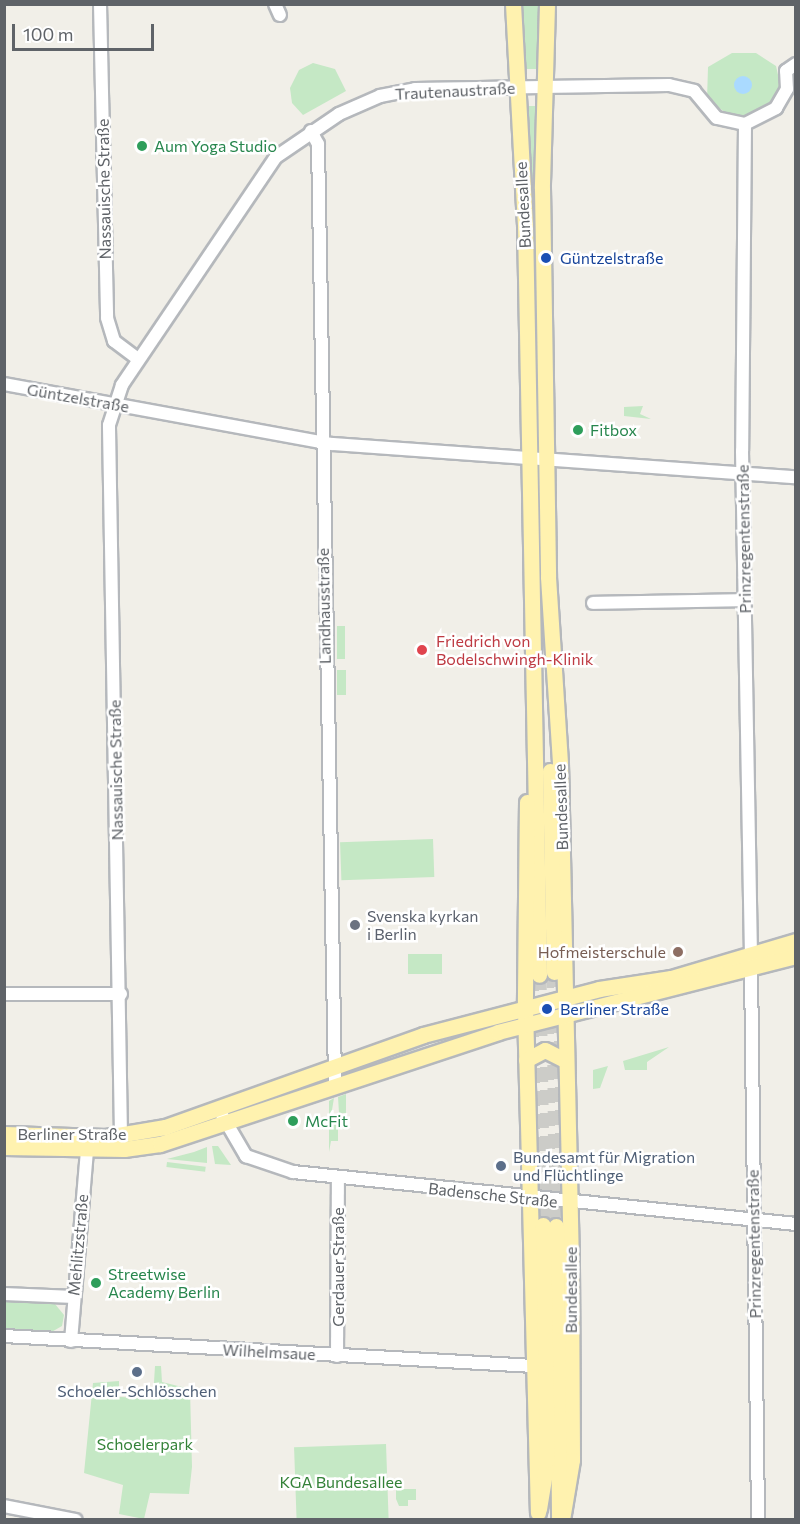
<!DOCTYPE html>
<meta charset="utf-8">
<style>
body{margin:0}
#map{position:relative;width:800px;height:1524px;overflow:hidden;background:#f1efe8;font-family:Commissioner,sans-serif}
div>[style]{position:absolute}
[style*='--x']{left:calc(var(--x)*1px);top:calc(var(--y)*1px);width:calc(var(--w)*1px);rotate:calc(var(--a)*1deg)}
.green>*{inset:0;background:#c5e8c5;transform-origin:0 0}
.water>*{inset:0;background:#aadaff}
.round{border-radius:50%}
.major-tunnel>*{height:15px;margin-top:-7.5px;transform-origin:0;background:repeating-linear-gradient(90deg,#ccccc8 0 15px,transparent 0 23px)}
.roads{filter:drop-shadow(2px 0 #b5b8bc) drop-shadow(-2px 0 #b5b8bc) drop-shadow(0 2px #b5b8bc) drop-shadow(0 -2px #b5b8bc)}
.minor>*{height:12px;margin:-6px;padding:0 6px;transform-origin:6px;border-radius:6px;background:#fff}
.major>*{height:15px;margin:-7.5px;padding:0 7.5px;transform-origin:7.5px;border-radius:7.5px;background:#fff2af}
.dots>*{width:16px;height:16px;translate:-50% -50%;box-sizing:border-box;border:3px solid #fff;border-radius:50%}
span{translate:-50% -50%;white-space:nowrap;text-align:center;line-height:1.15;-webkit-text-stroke:5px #fff;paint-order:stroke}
.street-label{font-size:16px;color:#5f6368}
.leisure-label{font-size:16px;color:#27864d}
.left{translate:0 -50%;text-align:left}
.transit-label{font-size:16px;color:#164399}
.health-label{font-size:16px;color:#be3a42}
.worship-label{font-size:16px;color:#5b616d}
.education-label{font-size:16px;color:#785e54}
.right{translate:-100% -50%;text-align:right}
.service-label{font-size:16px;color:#4e5e75}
.park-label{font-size:16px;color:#348238}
.frame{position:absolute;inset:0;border:6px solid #5f6368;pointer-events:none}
.scale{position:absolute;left:12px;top:24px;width:142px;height:27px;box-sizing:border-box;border:3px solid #5f6368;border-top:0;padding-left:8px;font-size:18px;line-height:21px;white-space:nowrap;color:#5f6368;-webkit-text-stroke:4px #fff;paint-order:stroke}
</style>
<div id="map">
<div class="green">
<i style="left:520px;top:5px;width:18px;height:64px"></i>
<i style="clip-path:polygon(732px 53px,756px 53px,776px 66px,781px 88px,776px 102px,753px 115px,730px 116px,707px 99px,708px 67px)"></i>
<i style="clip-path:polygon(313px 63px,335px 69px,346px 91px,303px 115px,292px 103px,290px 88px,299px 70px)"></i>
<i style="clip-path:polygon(525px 106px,538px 106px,536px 401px,535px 401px)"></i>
<i style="clip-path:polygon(643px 406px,640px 414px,651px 419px,624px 416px,624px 407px)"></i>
<i style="clip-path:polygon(534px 477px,538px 477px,546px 908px)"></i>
<i style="left:337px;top:626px;width:8px;height:33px"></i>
<i style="left:337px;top:670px;width:9px;height:25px"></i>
<i style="left:433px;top:839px;width:38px;height:93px;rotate:88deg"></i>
<i style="left:408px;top:954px;width:34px;height:20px"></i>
<i style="clip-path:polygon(669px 1047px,647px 1062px,647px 1070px,625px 1070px,623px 1061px)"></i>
<i style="clip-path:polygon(608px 1066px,600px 1088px,593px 1089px,593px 1070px)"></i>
<i style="clip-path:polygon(308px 1083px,309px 1087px,245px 1112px,243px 1107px)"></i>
<i style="clip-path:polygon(346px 1094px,346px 1113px,339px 1113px,338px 1097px)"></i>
<i style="clip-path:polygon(334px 1098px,331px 1116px,338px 1116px,338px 1141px,331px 1141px,329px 1152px,329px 1101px)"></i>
<i style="clip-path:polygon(212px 1146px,218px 1146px,231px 1165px,215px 1164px)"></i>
<i style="clip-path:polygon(207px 1147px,207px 1163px,167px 1159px,194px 1152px)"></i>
<i style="left:167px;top:1162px;width:39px;height:5px;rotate:7deg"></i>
<i style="clip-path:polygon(5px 1300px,55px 1304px,64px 1315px,62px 1326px,48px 1334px,5px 1331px)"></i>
<i style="clip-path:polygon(155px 1366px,161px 1366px,162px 1382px,190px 1389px,192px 1467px,189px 1494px,150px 1493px,144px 1519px,119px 1514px,123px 1485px,84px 1473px,93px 1383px,119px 1381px,119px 1397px,153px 1398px)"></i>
<i style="left:386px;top:1444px;width:75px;height:92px;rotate:88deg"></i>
<i style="clip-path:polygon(396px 1479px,400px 1489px,416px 1489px,416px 1500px,408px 1500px,408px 1506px,399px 1506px,396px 1499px)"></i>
</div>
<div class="water">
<i class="round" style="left:734px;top:76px;width:18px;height:18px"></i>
</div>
<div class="major-tunnel">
<i style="--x:554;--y:972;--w:254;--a:89.5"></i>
<i style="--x:539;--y:975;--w:250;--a:89.1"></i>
</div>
<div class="roads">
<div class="minor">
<i style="--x:100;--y:4;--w:314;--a:88.7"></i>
<i style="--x:107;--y:318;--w:24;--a:73"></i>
<i style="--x:114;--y:341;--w:30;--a:37"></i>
<i style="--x:275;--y:4;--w:12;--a:66"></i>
<i style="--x:745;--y:124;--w:327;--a:90.5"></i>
<i style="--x:742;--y:451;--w:504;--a:88.98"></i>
<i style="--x:311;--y:131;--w:15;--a:62"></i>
<i style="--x:318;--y:144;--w:939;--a:88.96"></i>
<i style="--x:4;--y:384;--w:333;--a:10.4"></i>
<i style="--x:332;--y:444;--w:465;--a:4.1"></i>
<i style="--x:593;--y:603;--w:152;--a:-1.1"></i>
<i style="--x:751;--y:968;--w:552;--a:89.27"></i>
<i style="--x:4;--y:994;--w:117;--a:0"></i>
<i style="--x:222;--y:1115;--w:48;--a:59.7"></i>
<i style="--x:246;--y:1156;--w:50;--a:18.8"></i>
<i style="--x:293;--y:1172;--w:506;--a:5.9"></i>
<i style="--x:121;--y:1136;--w:711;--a:-90.97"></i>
<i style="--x:109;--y:425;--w:42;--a:-72"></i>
<i style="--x:122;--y:385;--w:275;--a:-56"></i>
<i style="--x:276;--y:157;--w:76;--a:-34.3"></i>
<i style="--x:339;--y:114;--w:45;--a:-23.7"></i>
<i style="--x:380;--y:96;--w:36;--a:-11"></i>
<i style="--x:415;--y:89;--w:254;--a:-0.9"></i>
<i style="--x:669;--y:85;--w:26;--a:13"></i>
<i style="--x:694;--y:91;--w:35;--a:50"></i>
<i style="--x:717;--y:118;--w:29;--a:12"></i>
<i style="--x:745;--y:124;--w:35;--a:-27"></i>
<i style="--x:776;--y:108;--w:22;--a:-60"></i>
<i style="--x:787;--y:89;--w:18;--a:-93"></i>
<i style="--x:786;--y:71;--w:12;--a:-35"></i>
<i style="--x:4;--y:1294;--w:70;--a:2.5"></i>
<i style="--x:4;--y:1336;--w:531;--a:3.24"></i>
<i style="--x:71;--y:1341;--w:193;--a:-85.2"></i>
<i style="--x:337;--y:1356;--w:178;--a:-89.7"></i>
<i style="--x:4;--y:1506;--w:73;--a:11"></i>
</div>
<div class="major">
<i style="--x:513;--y:4;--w:221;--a:86.9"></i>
<i style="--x:525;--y:225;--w:750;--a:88.93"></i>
<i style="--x:547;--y:4;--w:184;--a:91.6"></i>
<i style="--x:542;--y:188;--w:389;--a:89.1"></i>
<i style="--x:548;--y:577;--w:187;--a:86.3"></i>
<i style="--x:560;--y:764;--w:502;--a:88.74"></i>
<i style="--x:571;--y:1266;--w:194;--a:89.7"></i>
<i style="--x:572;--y:1460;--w:61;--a:99.5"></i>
<i style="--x:550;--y:771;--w:201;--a:88.9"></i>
<i style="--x:527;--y:802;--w:206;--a:90.6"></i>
<i style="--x:525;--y:1008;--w:505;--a:88.53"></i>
<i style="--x:526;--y:1060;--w:21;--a:-28"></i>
<i style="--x:545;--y:1050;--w:20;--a:27"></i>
<i style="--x:4;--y:1134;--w:102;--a:1.7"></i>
<i style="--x:106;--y:1137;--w:60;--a:-9.6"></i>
<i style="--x:165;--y:1127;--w:274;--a:-19.6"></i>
<i style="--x:423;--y:1035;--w:182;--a:-14.6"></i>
<i style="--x:599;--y:989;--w:73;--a:-8.7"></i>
<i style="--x:671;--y:978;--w:130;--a:-16.5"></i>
<i style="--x:4;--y:1147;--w:120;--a:1"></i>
<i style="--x:124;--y:1149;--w:36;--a:-8"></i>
<i style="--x:160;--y:1144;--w:356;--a:-18.3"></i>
<i style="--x:498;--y:1032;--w:308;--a:-14.3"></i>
<i style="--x:556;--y:1226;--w:294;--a:89.4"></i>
<i style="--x:539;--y:1509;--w:50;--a:-80.7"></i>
<i style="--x:547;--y:1460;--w:235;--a:-91"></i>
</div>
</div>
<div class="dots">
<i style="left:142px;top:146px;background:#2e9e5b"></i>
<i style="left:546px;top:258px;background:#1a4fb4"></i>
<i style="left:578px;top:430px;background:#2e9e5b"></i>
<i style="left:422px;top:650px;background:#e0444e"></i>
<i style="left:355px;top:925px;background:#6b7280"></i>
<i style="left:678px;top:952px;background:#8d6e63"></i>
<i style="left:547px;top:1009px;background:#1a4fb4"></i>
<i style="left:293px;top:1121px;background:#2e9e5b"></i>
<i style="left:501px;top:1166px;background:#5c6f8a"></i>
<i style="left:96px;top:1283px;background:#2e9e5b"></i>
<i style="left:137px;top:1372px;background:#5c6f8a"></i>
</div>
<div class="street-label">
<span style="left:455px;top:91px;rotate:-3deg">Trautenaustraße</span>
<span style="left:104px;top:189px;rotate:-91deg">Nassauische Straße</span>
<span style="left:523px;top:205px;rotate:-93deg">Bundesallee</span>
<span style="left:78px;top:398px;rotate:10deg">Güntzelstraße</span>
<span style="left:744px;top:539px;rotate:-91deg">Prinzregentenstraße</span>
<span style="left:324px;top:606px;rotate:-91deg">Landhausstraße</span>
<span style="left:116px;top:770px;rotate:-91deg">Nassauische Straße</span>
<span style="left:561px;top:807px;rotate:-92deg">Bundesallee</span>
<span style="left:72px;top:1134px">Berliner Straße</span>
<span style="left:493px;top:1195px;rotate:6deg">Badensche Straße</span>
<span style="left:754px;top:1244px;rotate:-91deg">Prinzregentenstraße</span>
<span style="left:78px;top:1245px;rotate:-85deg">Mehlitzstraße</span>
<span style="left:338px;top:1267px;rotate:-90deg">Gerdauer Straße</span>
<span style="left:571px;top:1290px;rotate:-90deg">Bundesallee</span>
<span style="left:269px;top:1352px;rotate:3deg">Wilhelmsaue</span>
</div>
<div class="leisure-label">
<span class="left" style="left:154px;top:146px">Aum Yoga Studio</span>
<span class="left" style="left:590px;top:430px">Fitbox</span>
<span class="left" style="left:305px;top:1121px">McFit</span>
<span class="left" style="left:108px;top:1283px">Streetwise<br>Academy Berlin</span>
</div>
<div class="transit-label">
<span class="left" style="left:560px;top:258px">Güntzelstraße</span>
<span class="left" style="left:560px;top:1009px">Berliner Straße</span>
</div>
<div class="health-label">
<span class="left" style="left:436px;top:650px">Friedrich von<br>Bodelschwingh-Klinik</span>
</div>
<div class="worship-label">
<span class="left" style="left:367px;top:925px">Svenska kyrkan<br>i Berlin</span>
</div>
<div class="education-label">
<span class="right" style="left:666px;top:952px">Hofmeisterschule</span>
</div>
<div class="service-label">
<span class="left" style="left:513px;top:1166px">Bundesamt für Migration<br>und Flüchtlinge</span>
<span style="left:137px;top:1391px">Schoeler-Schlösschen</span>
</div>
<div class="park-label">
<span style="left:145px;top:1444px">Schoelerpark</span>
<span style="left:341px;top:1482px">KGA Bundesallee</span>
</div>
<div class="frame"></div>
<div class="scale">100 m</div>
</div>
